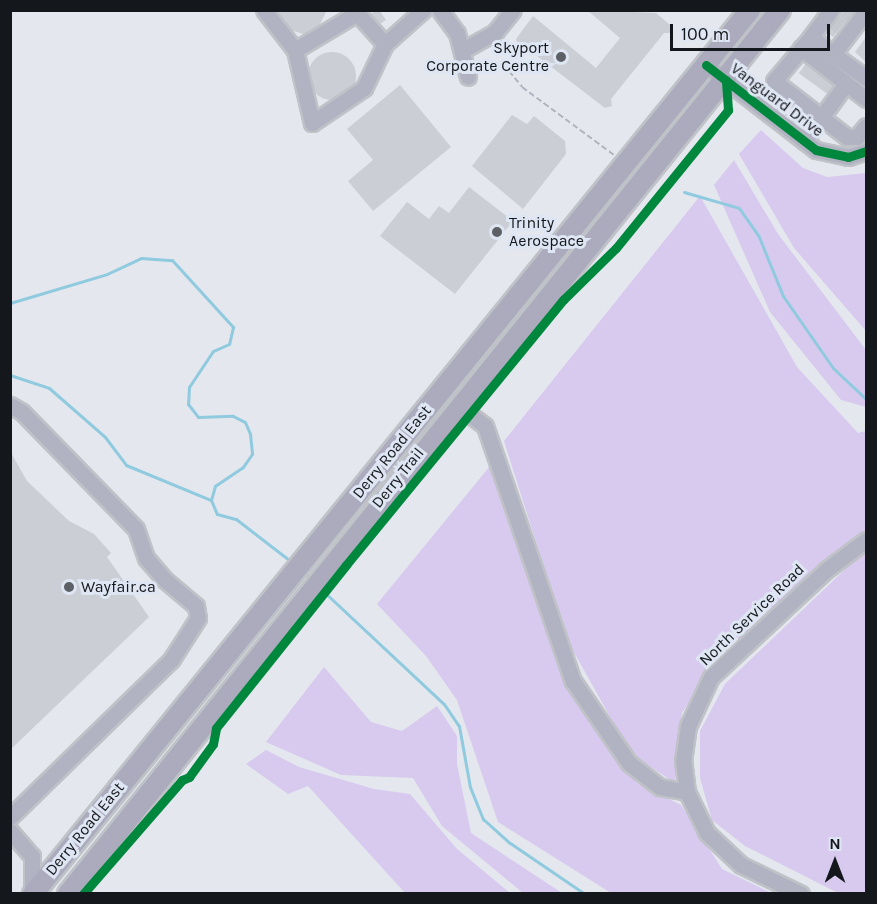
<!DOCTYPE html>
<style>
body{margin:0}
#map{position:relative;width:877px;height:904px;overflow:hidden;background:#e4e7ee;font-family:Karla,sans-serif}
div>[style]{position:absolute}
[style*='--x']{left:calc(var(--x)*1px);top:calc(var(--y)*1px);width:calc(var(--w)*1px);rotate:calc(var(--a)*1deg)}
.green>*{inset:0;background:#d7caee}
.stream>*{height:3px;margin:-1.5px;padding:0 1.5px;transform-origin:1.5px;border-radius:1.5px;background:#8fcadf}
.building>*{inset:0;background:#cbced4;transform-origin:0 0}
.round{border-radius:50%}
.minor-tunnel>*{height:15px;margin-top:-7.5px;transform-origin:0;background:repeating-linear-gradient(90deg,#c5c8ce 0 15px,transparent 0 23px)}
.path>*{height:2px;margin-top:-1px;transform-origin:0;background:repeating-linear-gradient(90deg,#b1b2be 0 6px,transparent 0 9px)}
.roads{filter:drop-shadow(2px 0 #bfc2c7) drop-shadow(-2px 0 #bfc2c7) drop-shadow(0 2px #bfc2c7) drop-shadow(0 -2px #bfc2c7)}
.minor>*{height:15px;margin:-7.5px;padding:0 7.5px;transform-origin:7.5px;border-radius:7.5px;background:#b2b3c2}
.major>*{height:20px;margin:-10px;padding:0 10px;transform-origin:10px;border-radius:10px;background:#ababbd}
.cycleway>*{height:9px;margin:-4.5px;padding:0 4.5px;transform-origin:4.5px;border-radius:4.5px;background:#00873e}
.dots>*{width:16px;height:16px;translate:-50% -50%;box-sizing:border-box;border:3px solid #dfe6f3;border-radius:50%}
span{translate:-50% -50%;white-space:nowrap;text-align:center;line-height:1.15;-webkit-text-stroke:6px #dfe6f3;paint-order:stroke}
.poi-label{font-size:16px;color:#14171b}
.right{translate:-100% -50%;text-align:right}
.left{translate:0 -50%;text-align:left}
.street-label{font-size:16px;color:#14171b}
.frame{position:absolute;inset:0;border:12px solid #14171b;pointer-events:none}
.north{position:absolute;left:805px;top:832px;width:60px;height:60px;-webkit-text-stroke:4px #dfe6f3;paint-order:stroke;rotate:0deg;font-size:16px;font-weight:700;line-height:24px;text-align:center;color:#14171b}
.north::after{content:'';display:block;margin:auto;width:21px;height:27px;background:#14171b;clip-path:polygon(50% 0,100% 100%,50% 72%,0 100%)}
.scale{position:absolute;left:670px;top:24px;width:160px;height:27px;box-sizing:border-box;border:3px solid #14171b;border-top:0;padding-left:8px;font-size:18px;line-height:21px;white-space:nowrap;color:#14171b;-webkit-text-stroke:4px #dfe6f3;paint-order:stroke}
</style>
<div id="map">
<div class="green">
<i style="clip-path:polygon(761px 130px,803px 168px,827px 177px,866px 173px,866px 331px,794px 248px,739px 154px)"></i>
<i style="clip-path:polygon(734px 160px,778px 234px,866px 350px,866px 407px,841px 400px,770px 312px,714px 185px)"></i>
<i style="clip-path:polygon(700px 196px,797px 367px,858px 433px,866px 431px,866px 531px,758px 620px,706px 676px,682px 713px,675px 783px,631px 754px,567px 640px,504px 441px)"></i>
<i style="clip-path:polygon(490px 466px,559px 670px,603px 739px,637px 783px,681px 805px,722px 869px,771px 893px,611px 893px,498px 822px,457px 700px,426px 656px,377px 604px)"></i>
<i style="clip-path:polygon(866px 553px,866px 893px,838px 893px,745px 846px,712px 820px,700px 778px,700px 731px,725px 684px,858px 557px)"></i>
<i style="clip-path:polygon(324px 667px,371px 722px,402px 731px,437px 706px,457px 736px,457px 764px,471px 833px,562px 893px,523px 893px,442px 826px,413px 778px,341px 775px,266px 742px)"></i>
<i style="clip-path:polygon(266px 750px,299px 767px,374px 789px,410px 794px,457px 849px,510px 893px,405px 893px,308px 786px,288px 794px,246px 764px)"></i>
</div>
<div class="stream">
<i style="--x:684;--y:192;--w:57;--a:16.2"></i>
<i style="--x:739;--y:208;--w:35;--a:55"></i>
<i style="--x:759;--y:237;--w:64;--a:67.9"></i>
<i style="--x:783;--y:296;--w:88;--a:55.2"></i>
<i style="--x:833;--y:368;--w:45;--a:43.2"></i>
<i style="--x:10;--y:303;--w:101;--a:-16.6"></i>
<i style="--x:107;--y:274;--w:38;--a:-25"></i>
<i style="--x:141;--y:258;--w:31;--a:4"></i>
<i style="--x:172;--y:260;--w:91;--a:47.7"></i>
<i style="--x:233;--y:327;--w:17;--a:103"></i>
<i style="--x:229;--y:344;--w:17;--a:156"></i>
<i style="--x:213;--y:351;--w:43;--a:123.7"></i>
<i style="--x:189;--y:387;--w:17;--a:93"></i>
<i style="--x:188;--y:404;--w:16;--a:52"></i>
<i style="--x:198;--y:417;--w:35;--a:-2"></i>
<i style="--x:233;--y:416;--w:13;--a:27"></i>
<i style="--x:245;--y:422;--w:13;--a:67"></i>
<i style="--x:250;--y:434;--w:20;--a:84"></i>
<i style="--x:252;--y:454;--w:16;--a:125"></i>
<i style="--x:243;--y:467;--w:34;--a:146"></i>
<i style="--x:215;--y:486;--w:15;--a:106"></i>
<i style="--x:211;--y:500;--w:15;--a:67"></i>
<i style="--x:217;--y:514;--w:20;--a:15"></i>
<i style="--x:236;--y:519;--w:72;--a:37.7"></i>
<i style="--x:10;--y:375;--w:41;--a:18.4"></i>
<i style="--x:49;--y:388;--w:74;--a:41.2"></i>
<i style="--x:105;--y:437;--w:35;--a:53"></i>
<i style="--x:126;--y:465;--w:92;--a:22.4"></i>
<i style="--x:302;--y:571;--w:15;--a:42"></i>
<i style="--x:322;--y:590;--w:167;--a:43.1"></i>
<i style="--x:444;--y:704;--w:27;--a:56"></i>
<i style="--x:459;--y:726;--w:62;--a:79.8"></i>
<i style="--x:470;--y:787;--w:35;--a:68"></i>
<i style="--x:483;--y:819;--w:36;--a:42"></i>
<i style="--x:510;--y:843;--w:91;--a:34.2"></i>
</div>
<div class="building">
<i style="clip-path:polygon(278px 10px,327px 10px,317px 30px,303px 34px,288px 29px)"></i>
<i style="clip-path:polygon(379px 10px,386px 20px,380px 24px,371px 13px)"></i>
<i style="clip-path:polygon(587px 10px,656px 13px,670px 25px,671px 33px,664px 33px,611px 99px,612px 106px,605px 108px,524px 46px,518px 46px,516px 39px,533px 16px,596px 68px,620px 38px)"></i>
<i style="clip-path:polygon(836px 10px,854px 10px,833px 37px,822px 28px)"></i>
<i style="clip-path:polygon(866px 37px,866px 62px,855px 52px)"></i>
<i class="round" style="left:308px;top:52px;width:48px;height:48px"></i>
<i style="left:810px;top:58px;width:37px;height:19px;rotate:36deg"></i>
<i style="clip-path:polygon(400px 85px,451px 147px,373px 211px,348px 181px,373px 160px,347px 129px)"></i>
<i style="clip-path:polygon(512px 115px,527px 124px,534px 116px,565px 141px,566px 154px,523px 209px,472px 166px)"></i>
<i style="clip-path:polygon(469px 187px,513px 221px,455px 294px,380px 236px,407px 202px,429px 219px,439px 206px,449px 213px)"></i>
<i style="clip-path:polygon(10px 451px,27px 481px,69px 521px,94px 534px,111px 553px,107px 557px,149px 617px,10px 750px)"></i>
</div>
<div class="minor-tunnel">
<i style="--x:845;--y:10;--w:8;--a:40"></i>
<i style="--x:830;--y:18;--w:14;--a:39"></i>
</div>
<div class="path">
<i style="--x:478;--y:73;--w:27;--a:-20"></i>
<i style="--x:503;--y:64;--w:30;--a:50"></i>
<i style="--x:522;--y:87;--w:114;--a:36.5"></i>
</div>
<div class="roads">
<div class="minor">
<i style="--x:264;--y:10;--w:51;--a:52.2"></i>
<i style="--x:295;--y:50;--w:75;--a:76.9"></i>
<i style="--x:312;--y:123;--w:63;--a:-33.9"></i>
<i style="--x:364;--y:88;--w:49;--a:-64.5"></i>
<i style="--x:440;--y:10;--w:29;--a:54"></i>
<i style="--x:457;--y:33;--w:45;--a:76"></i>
<i style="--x:831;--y:10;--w:34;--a:127"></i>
<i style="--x:811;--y:37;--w:28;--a:38"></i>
<i style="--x:866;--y:11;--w:54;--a:127.5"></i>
<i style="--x:833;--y:54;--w:41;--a:36"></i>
<i style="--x:811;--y:37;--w:57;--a:130.1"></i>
<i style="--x:774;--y:81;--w:92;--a:37.5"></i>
<i style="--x:847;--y:137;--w:10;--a:0"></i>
<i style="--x:857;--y:137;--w:14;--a:-51"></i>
<i style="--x:801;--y:48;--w:83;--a:38.1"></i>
<i style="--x:295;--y:50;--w:72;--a:-30.8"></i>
<i style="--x:357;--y:13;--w:42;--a:47.9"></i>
<i style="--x:385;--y:44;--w:51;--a:-41.8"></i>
<i style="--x:463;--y:50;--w:37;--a:-29"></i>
<i style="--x:495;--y:32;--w:28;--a:-51"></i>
<i style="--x:706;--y:65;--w:139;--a:37.7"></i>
<i style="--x:816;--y:150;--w:33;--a:12"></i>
<i style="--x:848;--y:157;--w:19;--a:-18"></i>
<i style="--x:804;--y:141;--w:64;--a:-53.8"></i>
<i style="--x:10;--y:405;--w:14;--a:30"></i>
<i style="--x:22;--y:412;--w:163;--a:45.7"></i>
<i style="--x:136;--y:529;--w:31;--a:71"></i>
<i style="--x:146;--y:558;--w:29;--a:49"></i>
<i style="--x:165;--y:580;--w:40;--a:40"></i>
<i style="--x:196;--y:606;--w:12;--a:81"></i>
<i style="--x:198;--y:618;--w:50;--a:122.7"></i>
<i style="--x:171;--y:660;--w:225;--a:135.7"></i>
<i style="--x:460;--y:407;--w:31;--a:37"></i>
<i style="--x:485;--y:426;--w:270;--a:71"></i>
<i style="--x:573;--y:681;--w:99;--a:55.7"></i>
<i style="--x:629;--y:763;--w:39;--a:38"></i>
<i style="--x:660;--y:787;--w:27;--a:10"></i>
<i style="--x:10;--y:831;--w:33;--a:49"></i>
<i style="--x:32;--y:856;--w:38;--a:90"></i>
<i style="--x:801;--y:894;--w:67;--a:-154.2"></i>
<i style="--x:741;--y:865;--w:47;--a:-136.7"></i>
<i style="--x:707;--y:833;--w:46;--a:-116"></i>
<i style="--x:687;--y:792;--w:31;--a:-97"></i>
<i style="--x:683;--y:761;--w:35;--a:-82"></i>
<i style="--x:688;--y:726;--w:54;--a:-64.9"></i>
<i style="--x:711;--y:677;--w:157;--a:-42.9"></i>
<i style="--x:826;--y:570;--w:50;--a:-36.9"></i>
</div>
<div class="major">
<i style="--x:33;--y:894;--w:1138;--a:-50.95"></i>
<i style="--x:68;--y:894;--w:1135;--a:-51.15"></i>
</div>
</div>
<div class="cycleway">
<i style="--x:706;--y:65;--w:139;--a:37.7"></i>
<i style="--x:816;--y:150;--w:33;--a:12"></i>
<i style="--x:848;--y:157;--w:19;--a:-18"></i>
<i style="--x:83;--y:894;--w:151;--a:-49"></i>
<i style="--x:182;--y:780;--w:8;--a:-23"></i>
<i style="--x:189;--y:777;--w:41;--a:-54"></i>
<i style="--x:213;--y:744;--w:16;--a:-79"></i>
<i style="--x:216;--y:728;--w:208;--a:-51.4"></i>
<i style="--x:346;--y:565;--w:343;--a:-50.7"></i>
<i style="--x:563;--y:300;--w:74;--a:-44.5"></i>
<i style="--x:616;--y:248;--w:178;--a:-50.9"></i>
<i style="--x:728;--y:110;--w:30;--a:-94"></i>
</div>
<div class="dots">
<i style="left:561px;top:57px;background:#5d6065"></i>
<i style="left:497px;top:232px;background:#5d6065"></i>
<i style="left:69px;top:587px;background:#5d6065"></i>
</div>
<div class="poi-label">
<span class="right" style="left:549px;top:57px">Skyport<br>Corporate Centre</span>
<span class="left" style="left:509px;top:232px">Trinity<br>Aerospace</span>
<span class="left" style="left:81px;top:587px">Wayfair.ca</span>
</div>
<div class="street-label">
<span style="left:777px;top:100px;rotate:37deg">Vanguard Drive</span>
<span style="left:392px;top:452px;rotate:-51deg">Derry Road East</span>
<span style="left:398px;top:478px;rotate:-51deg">Derry Trail</span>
<span style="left:752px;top:615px;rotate:-44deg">North Service Road</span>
<span style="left:85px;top:829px;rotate:-51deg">Derry Road East</span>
</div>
<div class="frame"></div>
<div class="north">N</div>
<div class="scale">100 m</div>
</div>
